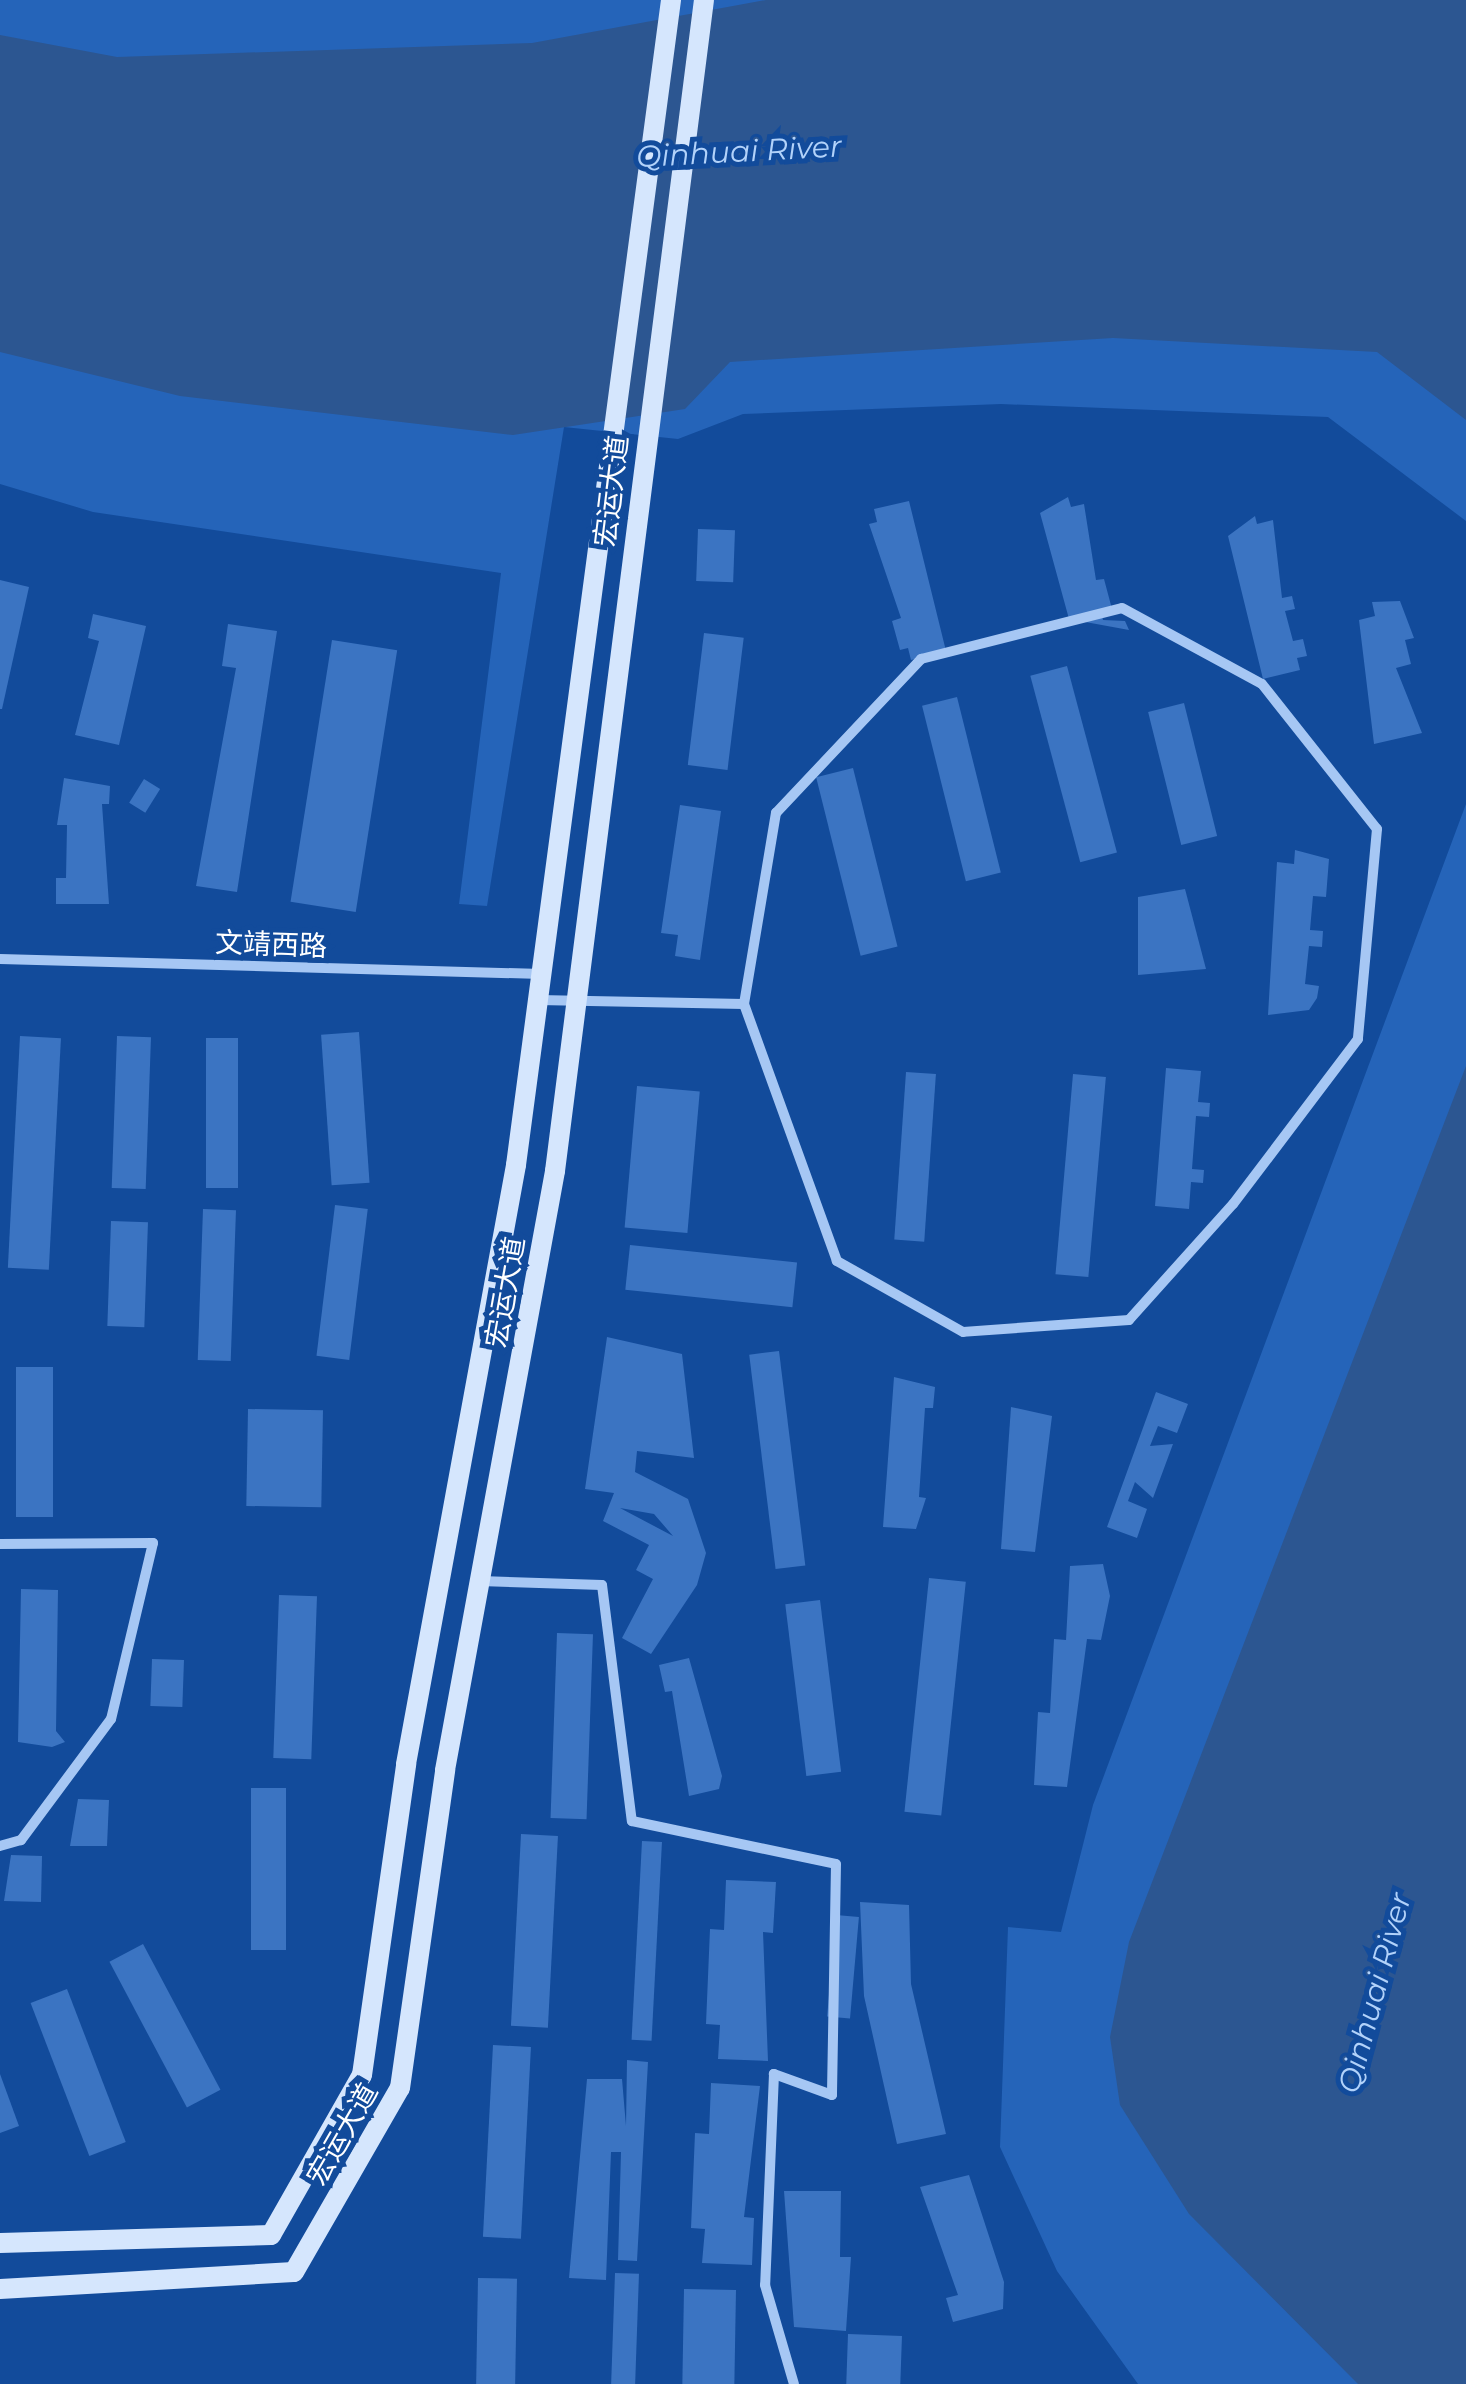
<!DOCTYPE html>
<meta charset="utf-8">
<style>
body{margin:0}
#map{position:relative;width:1466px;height:2384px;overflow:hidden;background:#124b9b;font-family:Montserrat,"Noto Sans SC",sans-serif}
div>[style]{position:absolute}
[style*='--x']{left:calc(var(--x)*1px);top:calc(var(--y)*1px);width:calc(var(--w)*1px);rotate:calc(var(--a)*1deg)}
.green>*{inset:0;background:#2564b9}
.water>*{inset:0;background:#2c5691}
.building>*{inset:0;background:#3b74c2;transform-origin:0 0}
.minor>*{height:10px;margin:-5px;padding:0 5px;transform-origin:5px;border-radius:5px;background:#a6c7f4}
.secondary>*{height:20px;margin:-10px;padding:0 10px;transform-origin:10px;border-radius:10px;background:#d5e6fd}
span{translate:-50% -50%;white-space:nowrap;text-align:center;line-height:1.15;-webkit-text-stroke:10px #124b9b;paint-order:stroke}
.street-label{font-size:28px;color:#fff}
.water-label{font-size:30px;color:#b2d2fa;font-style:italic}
</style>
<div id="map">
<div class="green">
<i style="clip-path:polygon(0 0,1466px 0,1466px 521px,1328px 417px,1001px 404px,743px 414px,678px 439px,564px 427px,487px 906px,459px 904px,501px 573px,93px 512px,0 484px)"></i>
<i style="clip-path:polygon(1466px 804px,1466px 2037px,1358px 2384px,1138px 2384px,1057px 2271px,1000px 2147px,1008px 1927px,1061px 1932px,1093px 1805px)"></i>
</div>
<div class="water">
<i style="clip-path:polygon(766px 0,1466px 0,1466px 420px,1377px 352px,1113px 338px,730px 362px,685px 409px,513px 435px,180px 396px,0 352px,0 35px,117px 57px,532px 43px)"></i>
<i style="clip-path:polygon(1466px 1066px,1466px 2384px,1358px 2384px,1189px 2214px,1120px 2105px,1110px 2037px,1129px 1942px)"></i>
</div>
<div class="building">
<i style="clip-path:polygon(1068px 497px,1071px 507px,1084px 504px,1096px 580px,1104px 579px,1112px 609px,1101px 612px,1103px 620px,1125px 621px,1129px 630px,1069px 619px,1040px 513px)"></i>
<i style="clip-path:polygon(909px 501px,946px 651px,911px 660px,908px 648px,900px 650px,892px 621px,901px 618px,869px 524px,877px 522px,874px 509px)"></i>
<i style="clip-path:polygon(1255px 516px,1257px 524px,1273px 520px,1282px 598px,1292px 596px,1295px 609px,1285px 611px,1293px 641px,1303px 639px,1307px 656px,1297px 658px,1300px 670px,1263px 679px,1228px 536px)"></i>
<i style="left:698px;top:529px;width:37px;height:52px;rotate:2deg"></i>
<i style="clip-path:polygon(0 580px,29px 587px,2px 709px,0 709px)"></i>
<i style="clip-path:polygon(1400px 601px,1414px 638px,1405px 640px,1411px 664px,1396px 668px,1422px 733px,1374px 744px,1359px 620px,1375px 616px,1372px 602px)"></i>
<i style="clip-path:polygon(93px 614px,146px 626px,119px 745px,75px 735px,99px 641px,88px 638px)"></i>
<i style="clip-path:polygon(228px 624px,277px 631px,237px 892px,196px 886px,236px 668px,222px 666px)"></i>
<i style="left:704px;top:633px;width:40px;height:133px;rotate:7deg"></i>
<i style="left:332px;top:640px;width:66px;height:265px;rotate:9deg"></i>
<i style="left:1067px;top:666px;width:193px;height:38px;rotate:75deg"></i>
<i style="left:957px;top:697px;width:181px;height:36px;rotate:76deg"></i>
<i style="left:1184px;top:703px;width:137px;height:37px;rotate:76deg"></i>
<i style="left:853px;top:768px;width:184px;height:38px;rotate:76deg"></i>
<i style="clip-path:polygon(64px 778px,110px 786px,109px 804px,102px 804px,109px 904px,56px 904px,56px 878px,66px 878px,67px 825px,57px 825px)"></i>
<i style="left:144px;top:779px;width:19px;height:28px;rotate:32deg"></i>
<i style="clip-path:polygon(680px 805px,721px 811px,700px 960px,675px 956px,678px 935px,661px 933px)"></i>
<i style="clip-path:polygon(1295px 850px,1329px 859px,1326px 897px,1313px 896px,1310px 930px,1323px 931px,1322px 947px,1309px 946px,1305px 984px,1319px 986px,1317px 998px,1309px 1010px,1268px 1015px,1277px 862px,1294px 864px)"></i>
<i style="clip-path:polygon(1185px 889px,1206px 969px,1138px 975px,1138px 897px)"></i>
<i style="left:359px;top:1032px;width:151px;height:38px;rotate:86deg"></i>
<i style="left:20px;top:1036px;width:41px;height:232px;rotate:3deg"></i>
<i style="left:117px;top:1036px;width:34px;height:152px;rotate:2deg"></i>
<i style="left:206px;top:1038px;width:32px;height:150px"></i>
<i style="clip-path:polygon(1166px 1068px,1201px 1071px,1198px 1102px,1210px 1103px,1209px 1117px,1196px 1116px,1192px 1169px,1204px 1170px,1203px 1183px,1191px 1182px,1189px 1209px,1155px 1206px)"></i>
<i style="left:906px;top:1072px;width:30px;height:168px;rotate:4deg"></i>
<i style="left:1073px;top:1074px;width:33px;height:201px;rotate:5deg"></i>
<i style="left:637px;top:1086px;width:63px;height:142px;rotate:5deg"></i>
<i style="left:335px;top:1205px;width:33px;height:152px;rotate:7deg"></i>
<i style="left:203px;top:1209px;width:33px;height:151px;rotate:2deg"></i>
<i style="left:111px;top:1221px;width:37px;height:105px;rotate:2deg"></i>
<i style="left:630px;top:1245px;width:168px;height:45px;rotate:6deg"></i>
<i style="clip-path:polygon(evenodd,607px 1337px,682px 1354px,694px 1458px,637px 1451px,635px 1472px,688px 1499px,706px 1553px,697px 1585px,651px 1654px,622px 1638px,653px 1579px,636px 1570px,649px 1545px,603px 1521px,614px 1493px,585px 1489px,607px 1337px,620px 1508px,654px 1514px,673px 1536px,620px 1508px)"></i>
<i style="left:779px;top:1351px;width:216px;height:30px;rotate:83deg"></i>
<i style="left:16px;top:1367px;width:37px;height:150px"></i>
<i style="clip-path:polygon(894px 1377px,935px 1387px,933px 1408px,925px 1408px,919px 1497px,926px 1498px,916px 1529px,883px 1527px)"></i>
<i style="clip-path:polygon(1156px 1392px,1188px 1404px,1177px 1433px,1158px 1426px,1150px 1446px,1173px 1444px,1153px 1498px,1135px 1482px,1128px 1501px,1147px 1509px,1137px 1538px,1107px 1527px)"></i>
<i style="clip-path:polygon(1011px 1407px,1052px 1416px,1035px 1552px,1001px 1549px)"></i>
<i style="left:248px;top:1409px;width:75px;height:97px;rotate:1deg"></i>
<i style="clip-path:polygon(1103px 1564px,1110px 1596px,1101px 1640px,1087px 1639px,1067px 1787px,1034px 1785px,1038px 1712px,1050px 1713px,1054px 1639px,1066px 1640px,1070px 1566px)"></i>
<i style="left:929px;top:1578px;width:37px;height:235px;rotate:6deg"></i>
<i style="clip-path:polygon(21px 1589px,58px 1590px,56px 1731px,65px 1742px,52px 1747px,18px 1742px)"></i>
<i style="left:279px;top:1595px;width:38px;height:163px;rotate:2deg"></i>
<i style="left:820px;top:1600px;width:173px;height:35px;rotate:83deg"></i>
<i style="left:557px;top:1633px;width:36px;height:185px;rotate:2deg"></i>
<i style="clip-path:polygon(689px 1658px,722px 1776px,719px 1789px,689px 1796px,672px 1691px,665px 1692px,659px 1665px)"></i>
<i style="left:152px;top:1659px;width:32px;height:47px;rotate:2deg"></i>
<i style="left:251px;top:1788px;width:35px;height:162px"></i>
<i style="clip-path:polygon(78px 1799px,109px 1800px,107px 1846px,70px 1846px)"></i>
<i style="left:521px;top:1834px;width:37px;height:192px;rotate:3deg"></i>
<i style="left:642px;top:1841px;width:20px;height:199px;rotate:3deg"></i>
<i style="clip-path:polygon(11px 1855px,42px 1856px,41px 1902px,4px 1901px)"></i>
<i style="clip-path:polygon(726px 1880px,776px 1882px,773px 1933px,763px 1932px,768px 2061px,718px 2059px,720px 2025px,706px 2024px,710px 1929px,724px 1930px)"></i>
<i style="clip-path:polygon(860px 1902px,909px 1905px,911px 1984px,946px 2134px,897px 2144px,864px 1996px)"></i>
<i style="left:836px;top:1915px;width:23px;height:102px;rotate:5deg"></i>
<i style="left:143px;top:1944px;width:165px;height:38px;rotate:62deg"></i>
<i style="left:67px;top:1989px;width:164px;height:39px;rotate:69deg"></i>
<i style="left:493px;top:2045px;width:38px;height:192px;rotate:3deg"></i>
<i style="clip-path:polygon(627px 2060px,648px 2062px,637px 2261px,618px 2260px,621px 2152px,611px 2152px,606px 2280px,569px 2278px,587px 2079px,622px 2079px,626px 2126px)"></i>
<i style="clip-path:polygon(0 2074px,19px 2126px,0 2133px)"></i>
<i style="clip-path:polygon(711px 2083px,760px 2086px,744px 2217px,754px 2218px,752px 2265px,702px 2263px,705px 2229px,691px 2228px,695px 2133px,709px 2134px)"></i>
<i style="clip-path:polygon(969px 2175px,1004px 2282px,1003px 2309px,953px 2322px,946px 2298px,958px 2295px,920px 2187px)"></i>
<i style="clip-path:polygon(784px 2191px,841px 2191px,840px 2257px,851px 2257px,846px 2331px,794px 2327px)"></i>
<i style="left:615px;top:2273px;width:24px;height:111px;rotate:2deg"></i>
<i style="left:478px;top:2278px;width:39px;height:106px;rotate:1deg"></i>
<i style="left:684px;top:2289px;width:52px;height:95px;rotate:1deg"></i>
<i style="left:848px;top:2334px;width:54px;height:50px;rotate:2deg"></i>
</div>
<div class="minor">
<i style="--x:0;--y:959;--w:542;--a:1.59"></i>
<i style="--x:538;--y:1000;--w:206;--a:1.1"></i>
<i style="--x:744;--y:1004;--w:194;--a:-80.5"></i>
<i style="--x:776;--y:813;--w:212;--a:-46.7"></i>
<i style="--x:921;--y:659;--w:207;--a:-14.2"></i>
<i style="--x:1122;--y:608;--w:159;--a:28.5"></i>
<i style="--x:1262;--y:684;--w:185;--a:51.6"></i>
<i style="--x:1377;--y:829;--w:211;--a:95.2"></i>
<i style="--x:1358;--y:1039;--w:207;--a:127.1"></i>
<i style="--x:1233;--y:1204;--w:156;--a:131.9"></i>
<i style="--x:1129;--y:1320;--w:166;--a:175.9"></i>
<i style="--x:963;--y:1332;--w:145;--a:-150.6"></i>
<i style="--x:837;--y:1261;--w:273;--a:-109.9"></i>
<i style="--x:0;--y:1544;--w:153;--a:-0.4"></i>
<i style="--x:153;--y:1543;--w:181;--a:103.4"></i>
<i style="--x:111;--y:1719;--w:151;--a:126.6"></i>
<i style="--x:21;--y:1840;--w:22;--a:164"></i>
<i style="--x:480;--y:1581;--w:122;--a:1.9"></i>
<i style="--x:602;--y:1585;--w:238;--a:82.8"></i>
<i style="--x:632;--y:1821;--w:208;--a:11.9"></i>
<i style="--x:836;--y:1864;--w:231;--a:91"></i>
<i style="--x:832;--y:2095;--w:62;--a:-160.1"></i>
<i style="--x:774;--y:2074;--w:211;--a:92.4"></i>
<i style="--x:765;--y:2285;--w:103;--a:73.7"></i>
</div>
<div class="secondary">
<i style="--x:0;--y:2243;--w:271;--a:-1.7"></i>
<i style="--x:271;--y:2235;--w:184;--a:-60.4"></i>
<i style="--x:362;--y:2075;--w:314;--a:-81.9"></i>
<i style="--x:406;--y:1764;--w:609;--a:-79.59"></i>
<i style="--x:516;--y:1165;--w:1175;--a:-82.42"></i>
<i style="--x:0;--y:2289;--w:294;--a:-3.3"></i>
<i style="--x:294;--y:2272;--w:212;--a:-60.1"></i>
<i style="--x:400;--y:2088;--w:321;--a:-81.9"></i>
<i style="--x:445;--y:1770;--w:609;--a:-79.59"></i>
<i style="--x:555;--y:1171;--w:1180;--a:-82.75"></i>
</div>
<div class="street-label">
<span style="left:611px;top:491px;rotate:-83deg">宏运大道</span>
<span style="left:271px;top:944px;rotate:2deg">文靖西路</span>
<span style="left:505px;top:1292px;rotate:-80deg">宏运大道</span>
<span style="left:342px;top:2134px;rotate:-60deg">宏运大道</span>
</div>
<div class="water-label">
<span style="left:739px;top:152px;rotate:-3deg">Qinhuai River</span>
<span style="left:1375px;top:1993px;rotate:-75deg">Qinhuai River</span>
</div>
</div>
